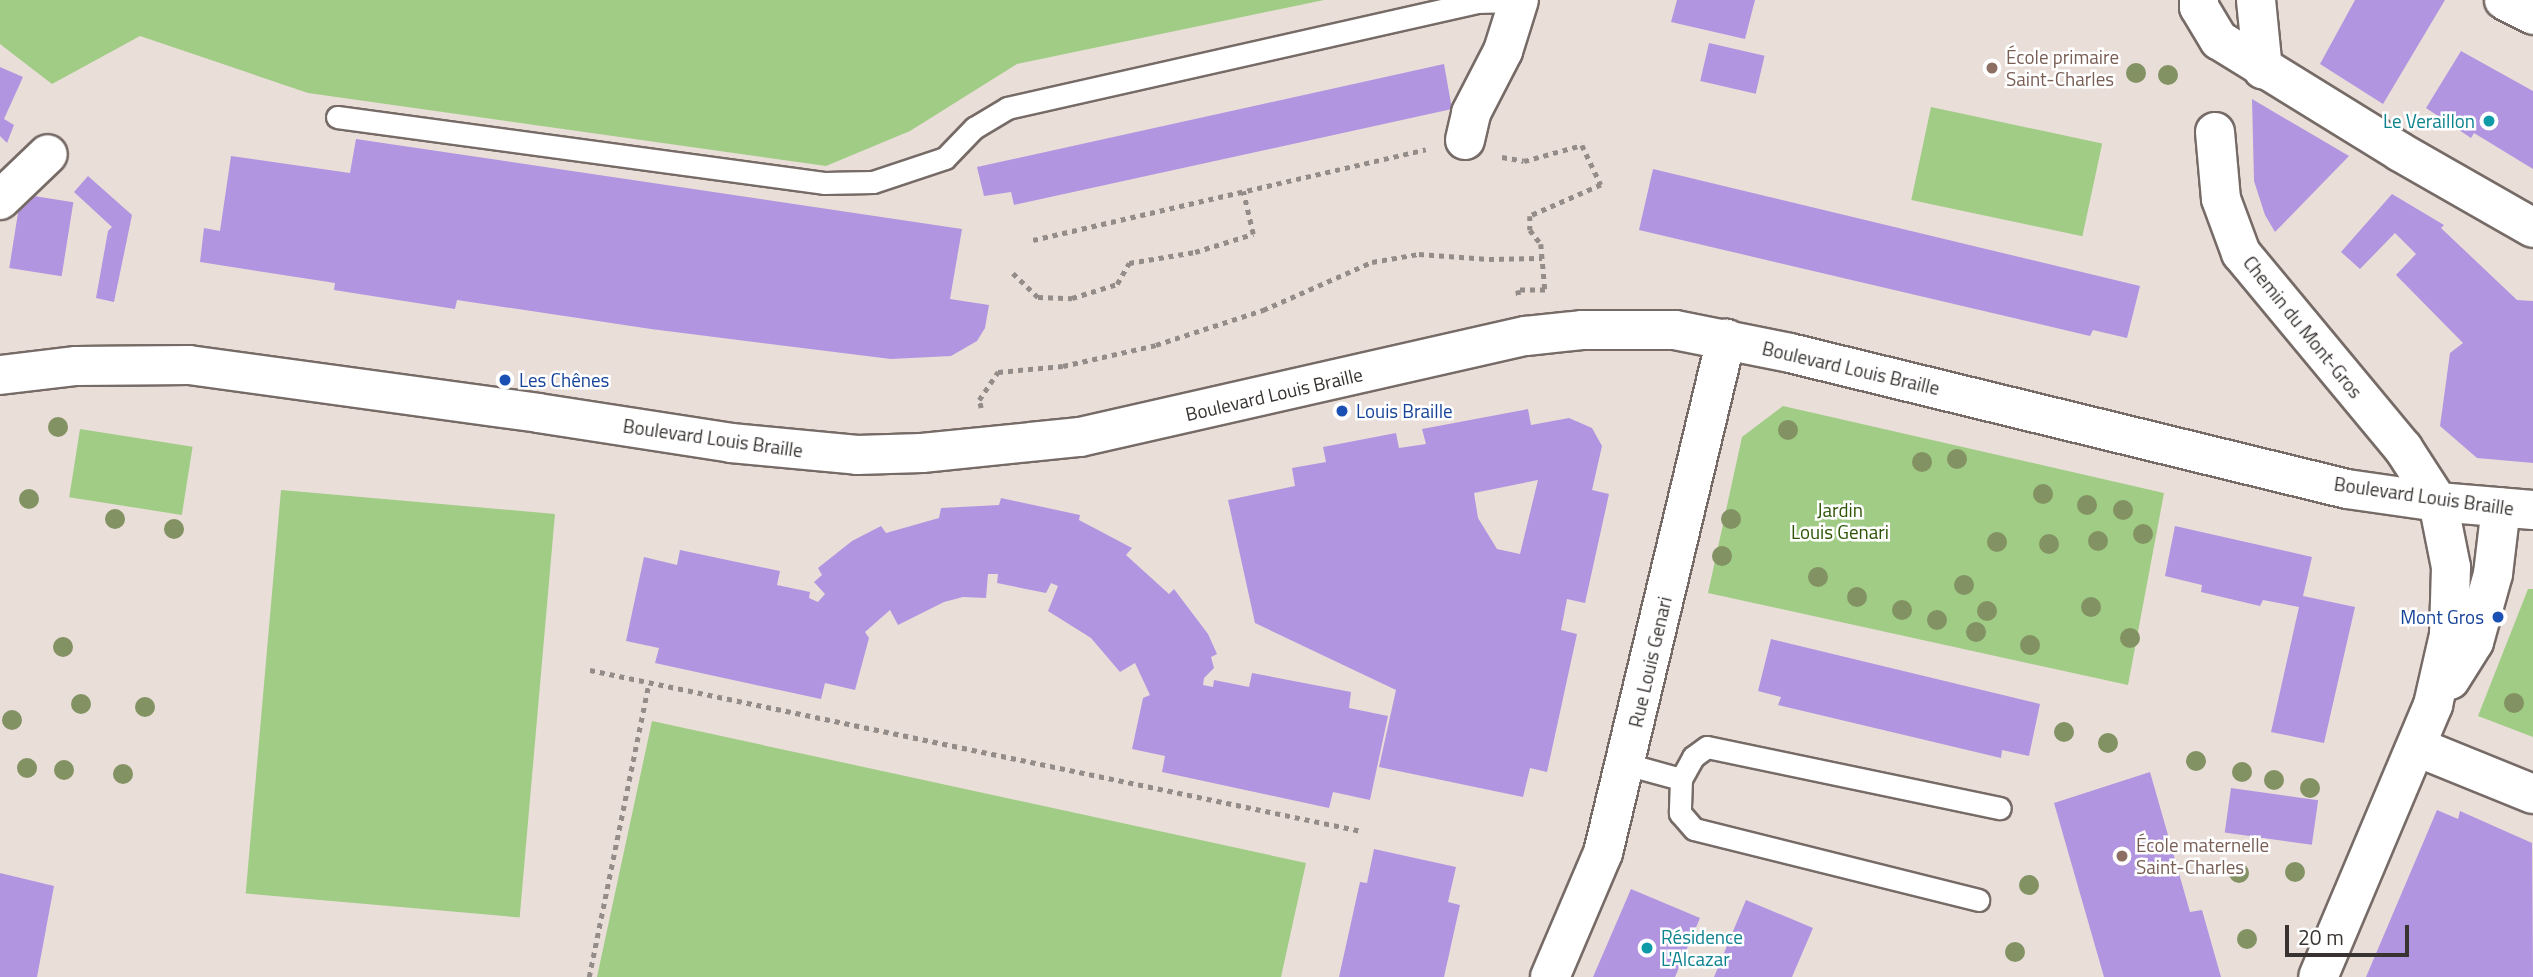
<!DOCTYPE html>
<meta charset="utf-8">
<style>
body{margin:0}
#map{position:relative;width:2533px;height:977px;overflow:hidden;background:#eaded9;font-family:"Titillium Web",sans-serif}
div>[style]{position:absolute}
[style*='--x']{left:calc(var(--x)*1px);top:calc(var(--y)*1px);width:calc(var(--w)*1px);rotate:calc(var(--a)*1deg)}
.green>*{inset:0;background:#a1cc86;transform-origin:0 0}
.building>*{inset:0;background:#b295e0;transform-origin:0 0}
.path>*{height:4.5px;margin-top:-2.25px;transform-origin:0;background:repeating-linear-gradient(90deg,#948c88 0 5px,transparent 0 10px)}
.roads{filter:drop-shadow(2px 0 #766b66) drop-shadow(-2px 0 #766b66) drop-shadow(0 2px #766b66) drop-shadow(0 -2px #766b66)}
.service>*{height:21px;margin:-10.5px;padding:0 10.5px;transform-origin:10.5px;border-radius:10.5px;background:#fff}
.minor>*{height:38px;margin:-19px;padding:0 19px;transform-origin:19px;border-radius:19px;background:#fff}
.trees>*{width:20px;height:20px;margin:-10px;border-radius:50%;background:#829263}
.dots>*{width:19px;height:19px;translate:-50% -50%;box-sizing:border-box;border:4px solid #fff;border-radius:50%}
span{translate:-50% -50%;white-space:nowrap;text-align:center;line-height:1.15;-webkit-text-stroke:5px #fff;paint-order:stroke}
.education-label{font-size:19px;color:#785e54}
.left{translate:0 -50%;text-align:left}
.culture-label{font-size:19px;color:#0d838f}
.right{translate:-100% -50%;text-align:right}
.street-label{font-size:19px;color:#383331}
.transit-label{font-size:19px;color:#164399}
.park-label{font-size:19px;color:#2c5302}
.scale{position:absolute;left:2285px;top:925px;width:124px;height:32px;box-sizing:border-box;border:4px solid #383331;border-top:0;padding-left:9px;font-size:21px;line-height:24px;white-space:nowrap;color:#383331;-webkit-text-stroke:5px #fff;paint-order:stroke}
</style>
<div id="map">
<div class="green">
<i style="clip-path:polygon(0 0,1324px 0,1017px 64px,910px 131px,826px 166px,308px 93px,140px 36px,52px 84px,0 44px)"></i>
<i style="left:1931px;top:107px;width:175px;height:95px;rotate:12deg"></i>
<i style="clip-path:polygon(1783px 406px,2164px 493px,2128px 685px,1708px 593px,1742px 437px)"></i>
<i style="left:80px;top:429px;width:114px;height:69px;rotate:9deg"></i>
<i style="left:281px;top:490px;width:275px;height:405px;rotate:5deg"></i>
<i style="clip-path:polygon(2528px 589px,2533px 589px,2533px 737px,2478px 716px)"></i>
<i style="clip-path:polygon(652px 721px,1306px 863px,1281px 977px,597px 977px)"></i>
</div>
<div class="building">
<i style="clip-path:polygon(1677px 0,1755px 0,1745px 39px,1671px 22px)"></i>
<i style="clip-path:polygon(2355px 0,2445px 0,2383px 104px,2320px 64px)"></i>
<i style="left:1709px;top:43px;width:57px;height:39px;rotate:13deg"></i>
<i style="clip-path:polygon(2461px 51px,2533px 91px,2533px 169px,2474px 133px,2471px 138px,2426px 108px)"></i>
<i style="clip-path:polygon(1444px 64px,1452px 109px,1014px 205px,1011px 192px,984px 196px,977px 167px)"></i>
<i style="clip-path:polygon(0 67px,23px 77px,4px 119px,14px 125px,7px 143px,0 136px)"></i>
<i style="clip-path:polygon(2252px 99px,2349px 156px,2275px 232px,2265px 215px,2254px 181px)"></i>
<i style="clip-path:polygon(356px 139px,962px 229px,950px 299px,989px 305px,985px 328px,977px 341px,951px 356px,891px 359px,651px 329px,457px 300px,455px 309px,334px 290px,335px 283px,200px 262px,204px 228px,220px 231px,231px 156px,350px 173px)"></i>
<i style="clip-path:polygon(1653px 169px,2140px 286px,2127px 338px,2093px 330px,2090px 336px,1639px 230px)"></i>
<i style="clip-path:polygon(88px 176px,132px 215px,114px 302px,96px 298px,108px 231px,112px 227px,74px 192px)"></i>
<i style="left:21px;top:194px;width:53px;height:75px;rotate:9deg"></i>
<i style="clip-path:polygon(2392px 194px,2444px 225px,2441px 228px,2517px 300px,2533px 301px,2533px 463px,2477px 458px,2440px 426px,2450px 353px,2463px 343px,2396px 275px,2416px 254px,2395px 233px,2360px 269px,2341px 252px)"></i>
<i style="clip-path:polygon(evenodd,1528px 409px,1531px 425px,1569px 418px,1592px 428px,1602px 446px,1592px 490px,1609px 494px,1585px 603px,1567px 599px,1561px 630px,1577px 634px,1547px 772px,1530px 768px,1523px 797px,1379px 767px,1396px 690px,1255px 623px,1228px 500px,1295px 486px,1292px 468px,1326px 462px,1323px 447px,1396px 433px,1399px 448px,1426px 444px,1422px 429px,1528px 409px,1538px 480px,1520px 554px,1497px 549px,1478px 518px,1474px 493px,1538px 480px)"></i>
<i style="clip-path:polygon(1001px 498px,1080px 515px,1079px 520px,1132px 548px,1126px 555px,1169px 594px,1174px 589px,1208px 634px,1217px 654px,1211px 657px,1214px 668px,1204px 678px,1203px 685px,1213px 687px,1214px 680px,1249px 687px,1252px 673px,1351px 692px,1349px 708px,1388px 716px,1370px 800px,1333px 792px,1329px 808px,1162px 772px,1165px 756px,1132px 749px,1143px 698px,1150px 695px,1135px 663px,1120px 672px,1091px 638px,1048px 611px,1058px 586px,1051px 583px,1046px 593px,997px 583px,998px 574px,988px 574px,986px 598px,963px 597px,944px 602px,898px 625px,890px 610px,865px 632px,869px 638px,855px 690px,825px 683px,821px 699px,655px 663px,659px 648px,626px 641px,644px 557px,677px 565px,680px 550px,780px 571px,777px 585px,810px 592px,809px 598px,818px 602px,825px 594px,814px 582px,822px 575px,818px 568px,852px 541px,881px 526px,886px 533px,939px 518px,941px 508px,999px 505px)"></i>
<i style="clip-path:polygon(2175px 526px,2312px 557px,2303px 596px,2355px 607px,2324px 743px,2271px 732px,2299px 607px,2263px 600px,2260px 606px,2201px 592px,2202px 585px,2165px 576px)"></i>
<i style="clip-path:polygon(1771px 639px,2040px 704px,2029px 756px,2002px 750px,2001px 758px,1778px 705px,1781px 697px,1758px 691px)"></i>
<i style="clip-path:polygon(2150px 772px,2190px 912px,2202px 910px,2221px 977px,2104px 977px,2054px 803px)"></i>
<i style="left:2231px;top:788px;width:88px;height:45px;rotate:8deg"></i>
<i style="clip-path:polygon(2437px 810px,2458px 819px,2460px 811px,2532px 843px,2533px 977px,2366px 977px)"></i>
<i style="clip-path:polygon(1374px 849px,1456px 867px,1448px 902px,1460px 905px,1444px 977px,1339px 977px,1360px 882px,1367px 883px)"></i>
<i style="clip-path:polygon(0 873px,54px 886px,37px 977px,0 977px)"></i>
<i style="clip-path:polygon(1631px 889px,1700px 918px,1675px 977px,1593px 977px)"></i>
<i style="clip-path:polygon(1746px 900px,1813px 928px,1792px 977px,1714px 977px)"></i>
</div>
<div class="path">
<i style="--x:1502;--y:157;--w:22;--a:10"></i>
<i style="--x:1524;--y:161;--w:60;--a:-15.4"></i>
<i style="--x:1582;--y:145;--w:44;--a:64.6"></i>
<i style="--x:1601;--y:185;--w:77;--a:156.4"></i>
<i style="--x:1530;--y:216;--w:14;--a:90"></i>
<i style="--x:1530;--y:230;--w:18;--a:52"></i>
<i style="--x:1541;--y:244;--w:46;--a:85"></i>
<i style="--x:1545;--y:290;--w:27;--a:180"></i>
<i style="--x:1518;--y:290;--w:7;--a:82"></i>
<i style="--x:1033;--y:240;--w:403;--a:-13"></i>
<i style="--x:1013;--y:273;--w:35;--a:44"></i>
<i style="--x:1038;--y:297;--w:34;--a:2"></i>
<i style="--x:1072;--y:298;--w:47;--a:-17.3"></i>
<i style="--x:1117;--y:284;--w:24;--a:-60"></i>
<i style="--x:1129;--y:263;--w:67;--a:-9.5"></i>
<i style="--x:1195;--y:252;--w:61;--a:-17.2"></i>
<i style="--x:1253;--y:234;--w:44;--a:-103.1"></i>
<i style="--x:981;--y:408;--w:8;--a:-104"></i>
<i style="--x:979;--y:400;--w:34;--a:-56"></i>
<i style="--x:998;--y:372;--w:65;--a:-5.3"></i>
<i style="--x:1063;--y:366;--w:95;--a:-12.7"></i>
<i style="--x:1156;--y:345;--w:113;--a:-18.1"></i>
<i style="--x:1263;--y:310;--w:119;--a:-23.8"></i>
<i style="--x:1372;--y:262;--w:48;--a:-9.7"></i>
<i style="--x:1419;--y:254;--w:70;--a:4.1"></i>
<i style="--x:1489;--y:259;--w:53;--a:-1.1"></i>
<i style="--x:590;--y:670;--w:788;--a:11.79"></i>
<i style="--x:589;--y:977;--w:300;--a:-78.5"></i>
</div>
<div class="roads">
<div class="service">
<i style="--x:337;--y:117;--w:491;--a:7.7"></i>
<i style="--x:824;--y:183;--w:49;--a:-1.2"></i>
<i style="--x:873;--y:182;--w:76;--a:-18.4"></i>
<i style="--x:945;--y:158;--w:42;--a:-46"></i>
<i style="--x:974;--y:128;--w:39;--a:-31"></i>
<i style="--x:1007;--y:108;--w:481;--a:-12.7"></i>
<i style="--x:1476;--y:2;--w:42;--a:-1.4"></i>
<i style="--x:1626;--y:764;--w:57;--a:15.3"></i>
<i style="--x:1681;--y:779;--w:34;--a:92"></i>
<i style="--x:1680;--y:813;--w:21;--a:49"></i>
<i style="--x:1694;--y:829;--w:293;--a:14"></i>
<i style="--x:1681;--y:779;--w:25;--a:-61"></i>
<i style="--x:1693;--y:757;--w:17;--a:-36"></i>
<i style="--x:1707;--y:747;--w:299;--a:11.8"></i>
</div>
<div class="minor">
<i style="--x:2199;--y:0;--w:7;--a:90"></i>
<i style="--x:2199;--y:7;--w:39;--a:59"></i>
<i style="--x:2219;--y:40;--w:213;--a:31.7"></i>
<i style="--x:2400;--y:152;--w:153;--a:29.7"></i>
<i style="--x:2256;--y:0;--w:70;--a:84.3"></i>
<i style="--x:2504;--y:0;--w:33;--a:27"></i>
<i style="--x:2215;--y:132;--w:67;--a:84.9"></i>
<i style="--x:2221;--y:199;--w:58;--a:69.7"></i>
<i style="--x:2241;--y:253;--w:254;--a:50.3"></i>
<i style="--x:2403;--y:448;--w:64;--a:57.1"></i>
<i style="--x:2438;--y:502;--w:66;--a:78.7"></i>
<i style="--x:2451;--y:567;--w:68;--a:91.7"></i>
<i style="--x:2449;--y:635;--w:72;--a:102.9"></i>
<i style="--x:2433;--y:705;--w:295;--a:112.9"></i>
<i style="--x:1465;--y:140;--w:28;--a:-77"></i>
<i style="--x:1471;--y:113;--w:70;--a:-62.7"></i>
<i style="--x:1503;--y:51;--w:53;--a:-72.6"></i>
<i style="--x:0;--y:200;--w:66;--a:-43.8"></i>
<i style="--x:0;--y:375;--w:77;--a:-6.8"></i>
<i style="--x:76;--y:366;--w:113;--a:-0.5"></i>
<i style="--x:189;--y:365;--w:352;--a:7.8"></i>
<i style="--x:538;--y:413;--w:195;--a:8.8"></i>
<i style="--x:731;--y:443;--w:127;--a:5.4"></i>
<i style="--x:857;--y:455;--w:65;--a:-1.8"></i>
<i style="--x:922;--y:453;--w:159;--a:-5.8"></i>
<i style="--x:1080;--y:437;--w:457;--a:-12.8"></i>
<i style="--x:1526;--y:336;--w:56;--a:-6.1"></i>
<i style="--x:1582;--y:330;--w:93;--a:0"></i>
<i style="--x:1675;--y:330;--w:117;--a:11.3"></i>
<i style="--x:1790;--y:353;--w:573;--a:13.72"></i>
<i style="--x:2347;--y:489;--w:92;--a:8.1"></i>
<i style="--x:2438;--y:502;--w:95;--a:4.8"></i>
<i style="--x:2450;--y:680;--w:45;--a:-57.7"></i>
<i style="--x:2474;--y:642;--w:71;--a:-74.4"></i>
<i style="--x:2493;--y:574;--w:67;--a:-83.2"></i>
<i style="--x:2417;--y:747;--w:125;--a:22.1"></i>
<i style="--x:1550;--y:977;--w:135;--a:-66.9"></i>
<i style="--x:1603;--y:853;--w:529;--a:-76.54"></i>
</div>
</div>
<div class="trees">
<i style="left:2136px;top:73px"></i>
<i style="left:2168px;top:75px"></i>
<i style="left:58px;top:427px"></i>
<i style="left:1788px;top:430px"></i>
<i style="left:1957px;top:459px"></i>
<i style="left:1922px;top:462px"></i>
<i style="left:2043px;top:494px"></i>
<i style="left:29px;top:499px"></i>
<i style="left:2087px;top:505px"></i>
<i style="left:2123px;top:510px"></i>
<i style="left:115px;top:519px"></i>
<i style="left:1731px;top:519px"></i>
<i style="left:174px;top:529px"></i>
<i style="left:2143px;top:534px"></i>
<i style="left:2098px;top:541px"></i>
<i style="left:1997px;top:542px"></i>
<i style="left:2049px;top:544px"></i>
<i style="left:1722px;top:556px"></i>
<i style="left:1818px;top:577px"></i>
<i style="left:1964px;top:585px"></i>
<i style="left:1857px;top:597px"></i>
<i style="left:2091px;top:607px"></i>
<i style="left:1902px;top:610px"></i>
<i style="left:1987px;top:611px"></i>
<i style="left:1937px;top:620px"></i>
<i style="left:1976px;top:632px"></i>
<i style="left:2130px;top:638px"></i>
<i style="left:2030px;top:645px"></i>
<i style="left:63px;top:647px"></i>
<i style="left:2514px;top:703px"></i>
<i style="left:81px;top:704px"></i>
<i style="left:145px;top:707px"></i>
<i style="left:12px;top:720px"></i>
<i style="left:2064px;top:732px"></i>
<i style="left:2108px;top:743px"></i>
<i style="left:2196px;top:761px"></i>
<i style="left:27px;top:768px"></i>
<i style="left:64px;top:770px"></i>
<i style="left:2242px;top:772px"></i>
<i style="left:123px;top:774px"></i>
<i style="left:2274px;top:780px"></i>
<i style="left:2310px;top:788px"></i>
<i style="left:2295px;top:872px"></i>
<i style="left:2239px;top:873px"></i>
<i style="left:2029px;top:885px"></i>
<i style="left:2247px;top:939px"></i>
<i style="left:2015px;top:952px"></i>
</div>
<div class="dots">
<i style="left:1992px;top:68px;background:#8d6e63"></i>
<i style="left:2489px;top:121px;background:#0f9aa8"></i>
<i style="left:505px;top:380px;background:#1a4fb4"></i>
<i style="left:1342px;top:411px;background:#1a4fb4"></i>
<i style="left:2498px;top:617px;background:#1a4fb4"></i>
<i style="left:2122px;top:856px;background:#8d6e63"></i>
<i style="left:1647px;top:948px;background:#0f9aa8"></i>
</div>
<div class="education-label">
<span class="left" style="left:2006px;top:68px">École primaire<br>Saint-Charles</span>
<span class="left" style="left:2136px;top:856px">École maternelle<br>Saint-Charles</span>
</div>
<div class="culture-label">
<span class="right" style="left:2475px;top:121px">Le Veraillon</span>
<span class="left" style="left:1661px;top:948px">Résidence<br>L'Alcazar</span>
</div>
<div class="street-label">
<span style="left:2303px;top:327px;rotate:51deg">Chemin du Mont-Gros</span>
<span style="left:1851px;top:368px;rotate:13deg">Boulevard Louis Braille</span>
<span style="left:1274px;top:394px;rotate:-13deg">Boulevard Louis Braille</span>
<span style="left:713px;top:438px;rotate:8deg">Boulevard Louis Braille</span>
<span style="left:2424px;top:496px;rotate:8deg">Boulevard Louis Braille</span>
<span style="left:1650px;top:662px;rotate:-77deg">Rue Louis Genari</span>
</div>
<div class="transit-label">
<span class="left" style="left:519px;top:380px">Les Chênes</span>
<span class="left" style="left:1356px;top:411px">Louis Braille</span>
<span class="right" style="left:2484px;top:617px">Mont Gros</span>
</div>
<div class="park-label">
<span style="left:1840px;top:521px">Jardin<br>Louis Genari</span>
</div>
<div class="scale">20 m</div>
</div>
